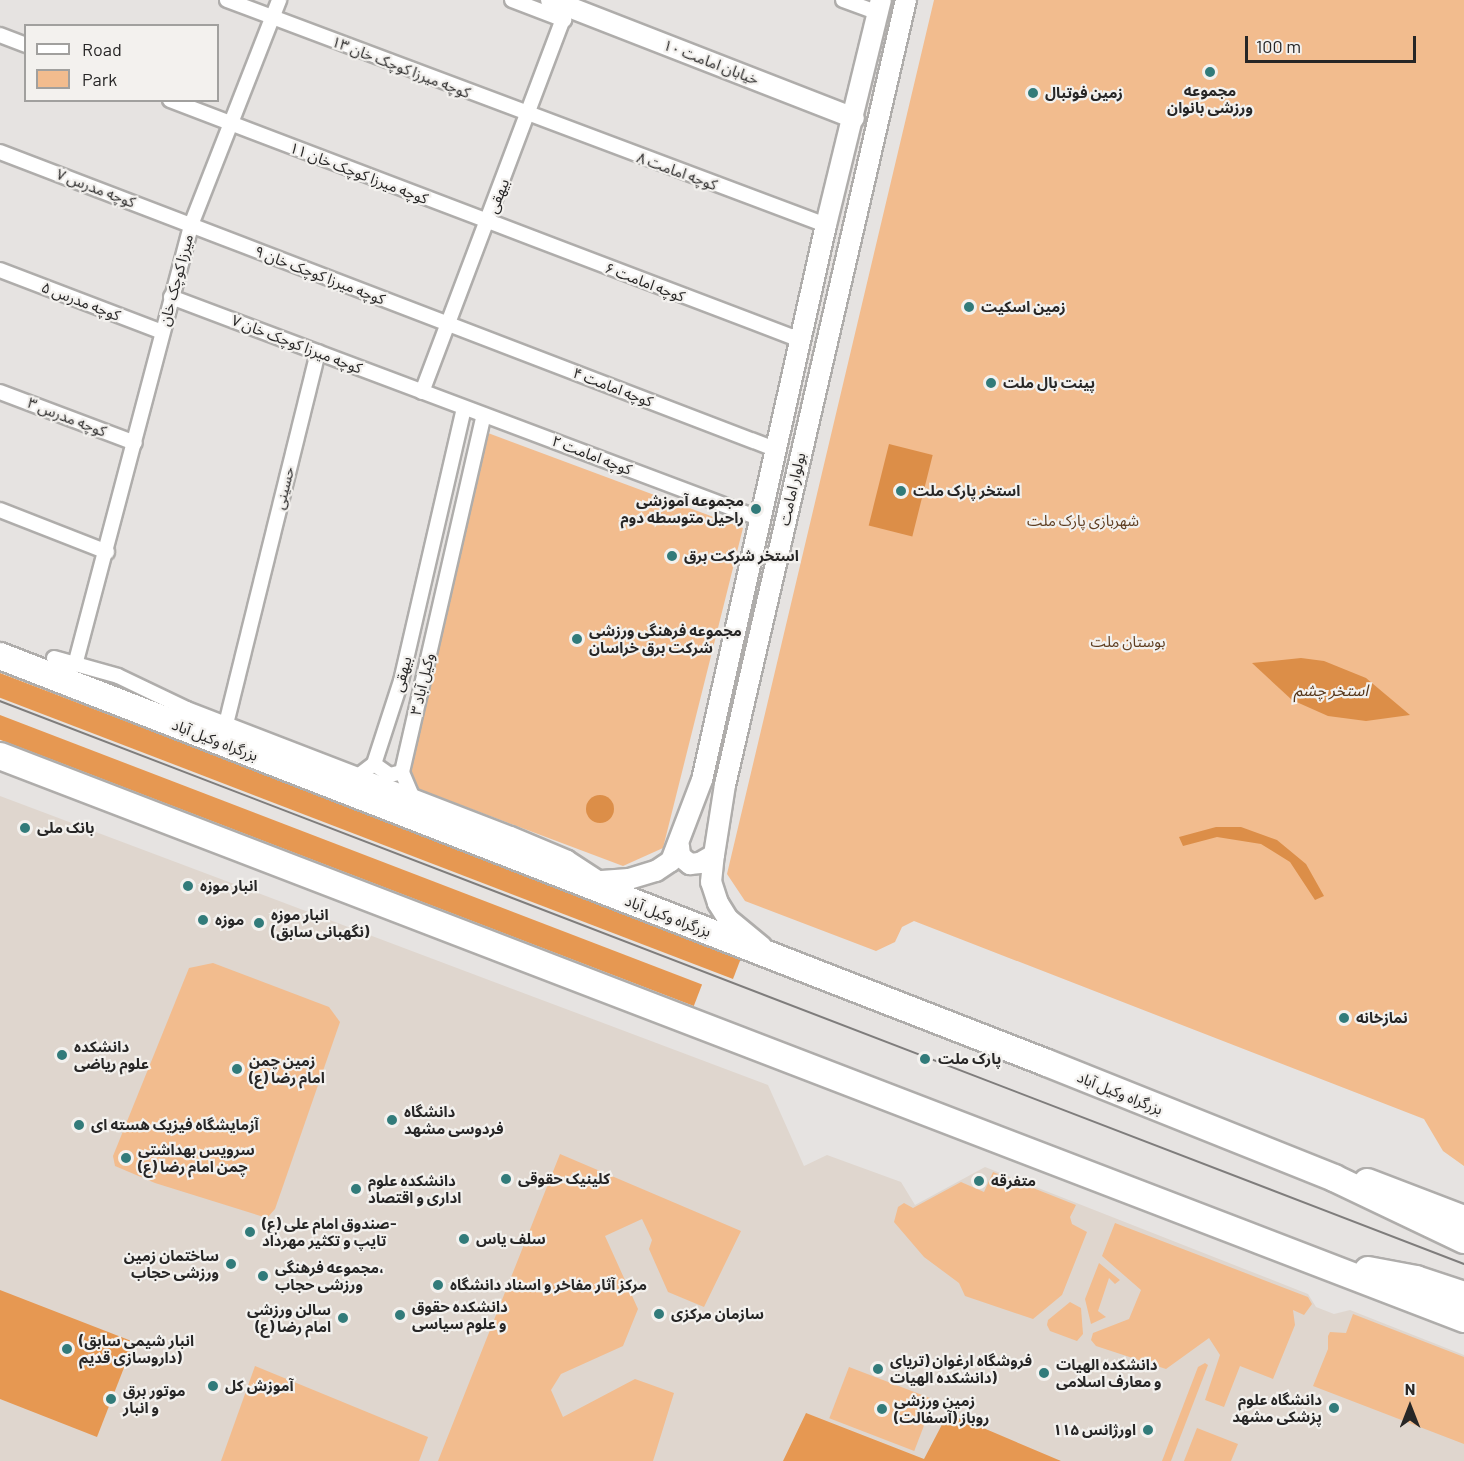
<!DOCTYPE html>
<meta charset="utf-8">
<style>
body{margin:0}
#map{position:relative;width:1464px;height:1461px;overflow:hidden;background:#e6e3e1;font-family:Barlow,"Noto Sans Arabic",sans-serif}
div>[style]{position:absolute}
[style*='--x']{left:calc(var(--x)*1px);top:calc(var(--y)*1px);width:calc(var(--w)*1px);rotate:calc(var(--a)*1deg)}
.built>*{inset:0;background:#dfd6ce}
.green>*{inset:0;background:#f2bc8e;transform-origin:0 0}
.forest>*{inset:0;background:#e69852;transform-origin:0 0}
.water>*{inset:0;background:#dc8e48;transform-origin:0 0}
.round{border-radius:50%}
.roads{filter:drop-shadow(2px 0 #afadab) drop-shadow(-2px 0 #afadab) drop-shadow(0 2px #afadab) drop-shadow(0 -2px #afadab)}
.street>*{height:14px;margin:-7px;padding:0 7px;transform-origin:7px;border-radius:7px;background:#fff}
.secondary>*{height:20px;margin:-10px;padding:0 10px;transform-origin:10px;border-radius:10px;background:#fff}
.highway>*{height:26px;margin:-13px;padding:0 13px;transform-origin:13px;border-radius:13px;background:#fff}
.tram>*{height:1.5px;margin:-0.75px;padding:0 0.75px;transform-origin:0.75px;border-radius:0.75px;background:#7f7d7c}
.dots>*{width:16px;height:16px;translate:-50% -50%;box-sizing:border-box;border:3px solid #f3f1ee;border-radius:50%}
span{translate:-50% -50%;white-space:nowrap;text-align:center;line-height:1.15;-webkit-text-stroke:4.5px #f3f1ee;paint-order:stroke}
.street-label{font-size:15px;color:#272626}
.poi-label{font-size:15px;color:#272626;font-weight:700}
.left{translate:0 -50%;text-align:left}
.right{translate:-100% -50%;text-align:right}
.park-label{font-size:15px;color:#5e3d20}
.water-label{font-size:16px;color:#563619;font-style:italic}
.legend{position:absolute;left:24px;top:24px;width:195px;height:78px;box-sizing:border-box;background:#f3f1ee;border:2px solid #a1a09e;margin:0;padding:8px 10px;list-style:none;font-size:18px;color:#272626}
.legend li{display:flex;align-items:center;gap:12px;height:30px}
.legend b{width:30px;border:2px solid #a1a09e}
.north{position:absolute;left:1380px;top:1377px;width:60px;height:60px;-webkit-text-stroke:4px #f3f1ee;paint-order:stroke;rotate:0deg;font-size:16px;font-weight:700;line-height:24px;text-align:center;color:#272626}
.north::after{content:'';display:block;margin:auto;width:21px;height:27px;background:#272626;clip-path:polygon(50% 0,100% 100%,50% 72%,0 100%)}
.scale{position:absolute;left:1245px;top:36px;width:171px;height:27px;box-sizing:border-box;border:3px solid #272626;border-top:0;padding-left:8px;font-size:18px;line-height:21px;white-space:nowrap;color:#272626;-webkit-text-stroke:4px #f3f1ee;paint-order:stroke}
</style>
<div id="map">
<div class="built">
<i style="clip-path:polygon(0 796px,768px 1085px,804px 1166px,827px 1155px,901px 1182px,915px 1205px,985px 1167px,1308px 1294px,1316px 1307px,1334px 1314px,1350px 1310px,1464px 1355px,1464px 1461px,0 1461px)"></i>
</div>
<div class="green">
<i style="clip-path:polygon(934px 0,1464px 0,1464px 1166px,1443px 1151px,1424px 1119px,914px 921px,902px 927px,895px 942px,876px 951px,745px 901px,727px 874px)"></i>
<i style="clip-path:polygon(488px 433px,743px 528px,663px 848px,623px 866px,405px 784px)"></i>
<i style="clip-path:polygon(213px 963px,329px 1007px,340px 1022px,275px 1209px,267px 1218px,155px 1183px,115px 1166px,113px 1156px,189px 968px)"></i>
<i style="clip-path:polygon(560px 1154px,741px 1231px,704px 1307px,668px 1292px,649px 1249px,652px 1240px,642px 1219px,605px 1236px,638px 1309px,623px 1346px,561px 1374px,551px 1390px,563px 1417px,635px 1379px,674px 1393px,653px 1461px,438px 1461px)"></i>
<i style="clip-path:polygon(993px 1172px,1076px 1205px,1070px 1217px,1072px 1224px,1087px 1232px,1062px 1295px,1033px 1319px,965px 1296px,959px 1283px,924px 1257px,894px 1222px,898px 1207px,904px 1203px,913px 1208px,961px 1182px,984px 1192px)"></i>
<i style="clip-path:polygon(1115px 1223px,1308px 1297px,1312px 1304px,1304px 1315px,1293px 1310px,1295px 1325px,1273px 1379px,1240px 1366px,1224px 1407px,1205px 1400px,1220px 1355px,1209px 1338px,1166px 1369px,1096px 1346px,1091px 1340px,1093px 1333px,1129px 1319px,1141px 1290px,1102px 1256px)"></i>
<i style="clip-path:polygon(1099px 1263px,1120px 1280px,1115px 1284px,1109px 1278px,1098px 1311px,1106px 1317px,1091px 1324px,1085px 1299px)"></i>
<i style="clip-path:polygon(1070px 1302px,1081px 1308px,1083px 1334px,1077px 1341px,1050px 1331px,1047px 1325px,1048px 1320px)"></i>
<i style="clip-path:polygon(1353px 1314px,1464px 1357px,1464px 1444px,1313px 1386px,1328px 1349px,1328px 1336px,1330px 1332px,1346px 1333px)"></i>
<i style="clip-path:polygon(1205px 1363px,1208px 1365px,1171px 1461px,1162px 1461px,1198px 1367px)"></i>
<i style="clip-path:polygon(255px 1366px,428px 1437px,419px 1461px,221px 1461px)"></i>
<i style="left:849px;top:1367px;width:91px;height:55px;rotate:21deg"></i>
<i style="clip-path:polygon(1197px 1428px,1238px 1444px,1231px 1461px,1184px 1461px)"></i>
</div>
<div class="forest">
<i style="left:0;top:673px;width:794px;height:23px;rotate:21deg"></i>
<i style="left:0;top:715px;width:752px;height:23px;rotate:21deg"></i>
<i style="clip-path:polygon(0 1290px,134px 1342px,97px 1437px,0 1399px)"></i>
<i style="clip-path:polygon(806px 1413px,924px 1459px,948px 1413px,1061px 1461px,783px 1461px)"></i>
</div>
<div class="water">
<i style="left:889px;top:444px;width:45px;height:84px;rotate:14deg"></i>
<i style="clip-path:polygon(1301px 658px,1324px 661px,1366px 678px,1410px 715px,1366px 721px,1328px 716px,1292px 700px,1252px 663px)"></i>
<i class="round" style="left:586px;top:795px;width:28px;height:28px"></i>
<i style="clip-path:polygon(1216px 827px,1241px 827px,1277px 840px,1306px 864px,1324px 896px,1315px 900px,1290px 862px,1261px 844px,1217px 837px,1183px 846px,1179px 837px)"></i>
</div>
<div class="roads">
<div class="street">
<i style="--x:227;--y:0;--w:640;--a:20.59"></i>
<i style="--x:512;--y:0;--w:56;--a:21"></i>
<i style="--x:843;--y:0;--w:37;--a:20"></i>
<i style="--x:0;--y:35;--w:28;--a:21"></i>
<i style="--x:170;--y:100;--w:677;--a:20.84"></i>
<i style="--x:0;--y:152;--w:832;--a:20.98"></i>
<i style="--x:0;--y:270;--w:173;--a:20.9"></i>
<i style="--x:171;--y:297;--w:630;--a:20.62"></i>
<i style="--x:0;--y:392;--w:144;--a:20.7"></i>
<i style="--x:422;--y:392;--w:418;--a:-69.3"></i>
<i style="--x:0;--y:510;--w:115;--a:21.4"></i>
<i style="--x:54;--y:658;--w:66;--a:15.7"></i>
<i style="--x:118;--y:676;--w:76;--a:25.6"></i>
<i style="--x:187;--y:709;--w:347;--a:21.1"></i>
<i style="--x:511;--y:834;--w:62;--a:22.8"></i>
<i style="--x:568;--y:858;--w:45;--a:33.3"></i>
<i style="--x:75;--y:665;--w:455;--a:-75.2"></i>
<i style="--x:191;--y:225;--w:242;--a:-68.6"></i>
<i style="--x:226;--y:724;--w:383;--a:-76.1"></i>
<i style="--x:374;--y:764;--w:19;--a:35"></i>
<i style="--x:390;--y:775;--w:12;--a:-14"></i>
<i style="--x:358;--y:776;--w:20;--a:-37"></i>
<i style="--x:374;--y:764;--w:87;--a:-72"></i>
<i style="--x:401;--y:681;--w:280;--a:-77"></i>
<i style="--x:412;--y:796;--w:26;--a:-113"></i>
<i style="--x:402;--y:772;--w:366;--a:-77.1"></i>
</div>
<div class="secondary">
<i style="--x:551;--y:0;--w:325;--a:21.3"></i>
<i style="--x:679;--y:846;--w:10;--a:84"></i>
<i style="--x:680;--y:856;--w:13;--a:39"></i>
<i style="--x:690;--y:864;--w:10;--a:-6"></i>
<i style="--x:700;--y:863;--w:16;--a:-30"></i>
<i style="--x:588;--y:882;--w:41;--a:-4.2"></i>
<i style="--x:629;--y:879;--w:28;--a:-17"></i>
<i style="--x:656;--y:871;--w:18;--a:-34"></i>
<i style="--x:671;--y:861;--w:87;--a:-69.1"></i>
<i style="--x:702;--y:780;--w:569;--a:-77.41"></i>
<i style="--x:826;--y:225;--w:232;--a:-76.3"></i>
<i style="--x:762;--y:947;--w:44;--a:-140.5"></i>
<i style="--x:728;--y:919;--w:19;--a:-122"></i>
<i style="--x:718;--y:903;--w:22;--a:-108"></i>
<i style="--x:711;--y:882;--w:27;--a:-84"></i>
<i style="--x:714;--y:855;--w:71;--a:-81.1"></i>
<i style="--x:725;--y:785;--w:806;--a:-77.02"></i>
</div>
<div class="highway">
<i style="--x:0;--y:656;--w:1123;--a:21.24"></i>
<i style="--x:1047;--y:1063;--w:309;--a:21.8"></i>
<i style="--x:1334;--y:1178;--w:144;--a:25.5"></i>
<i style="--x:0;--y:756;--w:1569;--a:21.03"></i>
<i style="--x:1367;--y:1182;--w:104;--a:20.9"></i>
<i style="--x:1368;--y:1270;--w:49;--a:10.6"></i>
<i style="--x:1416;--y:1279;--w:51;--a:18.4"></i>
</div>
</div>
<div class="tram">
<i style="--x:0;--y:701;--w:1569;--a:21.03"></i>
</div>
<div class="dots">
<i style="left:1210px;top:72px;background:#327b7a"></i>
<i style="left:1033px;top:93px;background:#327b7a"></i>
<i style="left:969px;top:307px;background:#327b7a"></i>
<i style="left:991px;top:383px;background:#327b7a"></i>
<i style="left:901px;top:491px;background:#327b7a"></i>
<i style="left:756px;top:509px;background:#327b7a"></i>
<i style="left:672px;top:556px;background:#327b7a"></i>
<i style="left:577px;top:639px;background:#327b7a"></i>
<i style="left:25px;top:828px;background:#327b7a"></i>
<i style="left:188px;top:886px;background:#327b7a"></i>
<i style="left:203px;top:920px;background:#327b7a"></i>
<i style="left:259px;top:923px;background:#327b7a"></i>
<i style="left:1344px;top:1018px;background:#327b7a"></i>
<i style="left:62px;top:1055px;background:#327b7a"></i>
<i style="left:925px;top:1059px;background:#327b7a"></i>
<i style="left:237px;top:1069px;background:#327b7a"></i>
<i style="left:392px;top:1120px;background:#327b7a"></i>
<i style="left:79px;top:1125px;background:#327b7a"></i>
<i style="left:126px;top:1158px;background:#327b7a"></i>
<i style="left:506px;top:1179px;background:#327b7a"></i>
<i style="left:979px;top:1181px;background:#327b7a"></i>
<i style="left:356px;top:1189px;background:#327b7a"></i>
<i style="left:250px;top:1232px;background:#327b7a"></i>
<i style="left:464px;top:1239px;background:#327b7a"></i>
<i style="left:231px;top:1264px;background:#327b7a"></i>
<i style="left:263px;top:1276px;background:#327b7a"></i>
<i style="left:438px;top:1285px;background:#327b7a"></i>
<i style="left:659px;top:1314px;background:#327b7a"></i>
<i style="left:400px;top:1315px;background:#327b7a"></i>
<i style="left:343px;top:1318px;background:#327b7a"></i>
<i style="left:67px;top:1349px;background:#327b7a"></i>
<i style="left:878px;top:1369px;background:#327b7a"></i>
<i style="left:1044px;top:1373px;background:#327b7a"></i>
<i style="left:213px;top:1386px;background:#327b7a"></i>
<i style="left:111px;top:1399px;background:#327b7a"></i>
<i style="left:1334px;top:1408px;background:#327b7a"></i>
<i style="left:882px;top:1409px;background:#327b7a"></i>
<i style="left:1148px;top:1430px;background:#327b7a"></i>
</div>
<div class="street-label">
<span style="left:711px;top:62px;rotate:21deg">خیابان امامت ۱۰</span>
<span style="left:401px;top:67px;rotate:21deg">کوچه میرزا کوچک خان ۱۳</span>
<span style="left:677px;top:171px;rotate:20deg">کوچه امامت ۸</span>
<span style="left:359px;top:173px;rotate:21deg">کوچه میرزا کوچک خان ۱۱</span>
<span style="left:96px;top:188px;rotate:21deg">کوچه مدرس ۷</span>
<span style="left:498px;top:196px;rotate:-69deg">بیهقی</span>
<span style="left:320px;top:275px;rotate:21deg">کوچه میرزا کوچک خان ۹</span>
<span style="left:176px;top:280px;rotate:-75deg">میرزا کوچک خان</span>
<span style="left:645px;top:282px;rotate:21deg">کوچه امامت ۶</span>
<span style="left:81px;top:301px;rotate:21deg">کوچه مدرس ۵</span>
<span style="left:297px;top:344px;rotate:21deg">کوچه میرزا کوچک خان ۷</span>
<span style="left:613px;top:387px;rotate:21deg">کوچه امامت ۴</span>
<span style="left:67px;top:417px;rotate:21deg">کوچه مدرس ۳</span>
<span style="left:592px;top:455px;rotate:21deg">کوچه امامت ۲</span>
<span style="left:284px;top:488px;rotate:-76deg">حسینی</span>
<span style="left:792px;top:489px;rotate:-77deg">بولوار امامت</span>
<span style="left:402px;top:674px;rotate:-75deg">بیهقی</span>
<span style="left:422px;top:684px;rotate:-77deg">۳ وکیل آباد</span>
<span style="left:215px;top:740px;rotate:21deg">بزرگراه وکیل آباد</span>
<span style="left:668px;top:916px;rotate:21deg">بزرگراه وکیل آباد</span>
<span style="left:1120px;top:1093px;rotate:22deg">بزرگراه وکیل آباد</span>
</div>
<div class="poi-label">
<span style="left:1210px;top:99px">مجموعه<br>ورزشی بانوان</span>
<span class="left" style="left:1045px;top:93px">زمین فوتبال</span>
<span class="left" style="left:981px;top:307px">زمین اسکیت</span>
<span class="left" style="left:1003px;top:383px">پینت بال ملت</span>
<span class="left" style="left:913px;top:491px">استخر پارک ملت</span>
<span class="right" style="left:744px;top:509px">مجموعه آموزشی<br>راحیل متوسطه دوم</span>
<span class="left" style="left:684px;top:556px">استخر شرکت برق</span>
<span class="left" style="left:589px;top:639px">مجموعه فرهنگی ورزشی<br>شرکت برق خراسان</span>
<span class="left" style="left:37px;top:828px">بانک ملی</span>
<span class="left" style="left:200px;top:886px">انبار موزه</span>
<span class="left" style="left:271px;top:923px">انبار موزه<br>(نگهبانی سابق)</span>
<span class="left" style="left:215px;top:920px">موزه</span>
<span class="left" style="left:1356px;top:1018px">نمازخانه</span>
<span class="left" style="left:74px;top:1055px">دانشکده<br>علوم ریاضی</span>
<span class="left" style="left:938px;top:1059px">پارک ملت</span>
<span class="left" style="left:249px;top:1069px">زمین چمن<br>امام رضا (ع)</span>
<span class="left" style="left:404px;top:1120px">دانشگاه<br>فردوسی مشهد</span>
<span class="left" style="left:91px;top:1125px">آزمایشگاه فیزیک هسته ای</span>
<span class="left" style="left:138px;top:1158px">سرویس بهداشتی<br>چمن امام رضا (ع)</span>
<span class="left" style="left:518px;top:1179px">کلینیک حقوقی</span>
<span class="left" style="left:368px;top:1189px">دانشکده علوم<br>اداری و اقتصاد</span>
<span class="left" style="left:991px;top:1181px">متفرقه</span>
<span class="left" style="left:262px;top:1232px">صندوق امام علی (ع)-<br>تایپ و تکثیر مهرداد</span>
<span class="left" style="left:476px;top:1239px">سلف یاس</span>
<span class="right" style="left:219px;top:1264px">ساختمان زمین<br>ورزشی حجاب</span>
<span class="left" style="left:275px;top:1276px">مجموعه فرهنگی،<br>ورزشی حجاب</span>
<span class="left" style="left:450px;top:1285px">مرکز آثار مفاخر و اسناد دانشگاه</span>
<span class="left" style="left:412px;top:1315px">دانشکده حقوق<br>و علوم سیاسی</span>
<span class="right" style="left:331px;top:1318px">سالن ورزشی<br>امام رضا (ع)</span>
<span class="left" style="left:671px;top:1314px">سازمان مرکزی</span>
<span class="left" style="left:79px;top:1349px">(انبار شیمی سابق<br>داروسازی قدیم)</span>
<span class="left" style="left:890px;top:1369px">فروشگاه ارغوان (تریای<br>دانشکده الهیات)</span>
<span class="left" style="left:1056px;top:1373px">دانشکده الهیات<br>و معارف اسلامی</span>
<span class="left" style="left:225px;top:1386px">آموزش کل</span>
<span class="left" style="left:123px;top:1399px">موتور برق<br>و انبار</span>
<span class="right" style="left:1322px;top:1408px">دانشگاه علوم<br>پزشکی مشهد</span>
<span class="left" style="left:894px;top:1409px">زمین ورزشی<br>روباز (آسفالت)</span>
<span class="right" style="left:1136px;top:1430px">اورژانس ۱۱۵</span>
</div>
<div class="park-label">
<span style="left:1083px;top:521px">شهربازی پارک ملت</span>
<span style="left:1128px;top:642px">بوستان ملت</span>
</div>
<div class="water-label">
<span style="left:1331px;top:690px">استخر چشم</span>
</div>
<ul class="legend">
<li><b style="height:8px;background:#fff"></b>Road</li>
<li><b style="height:16px;background:#f2bc8e"></b>Park</li>
</ul>
<div class="north">N</div>
<div class="scale">100 m</div>
</div>
